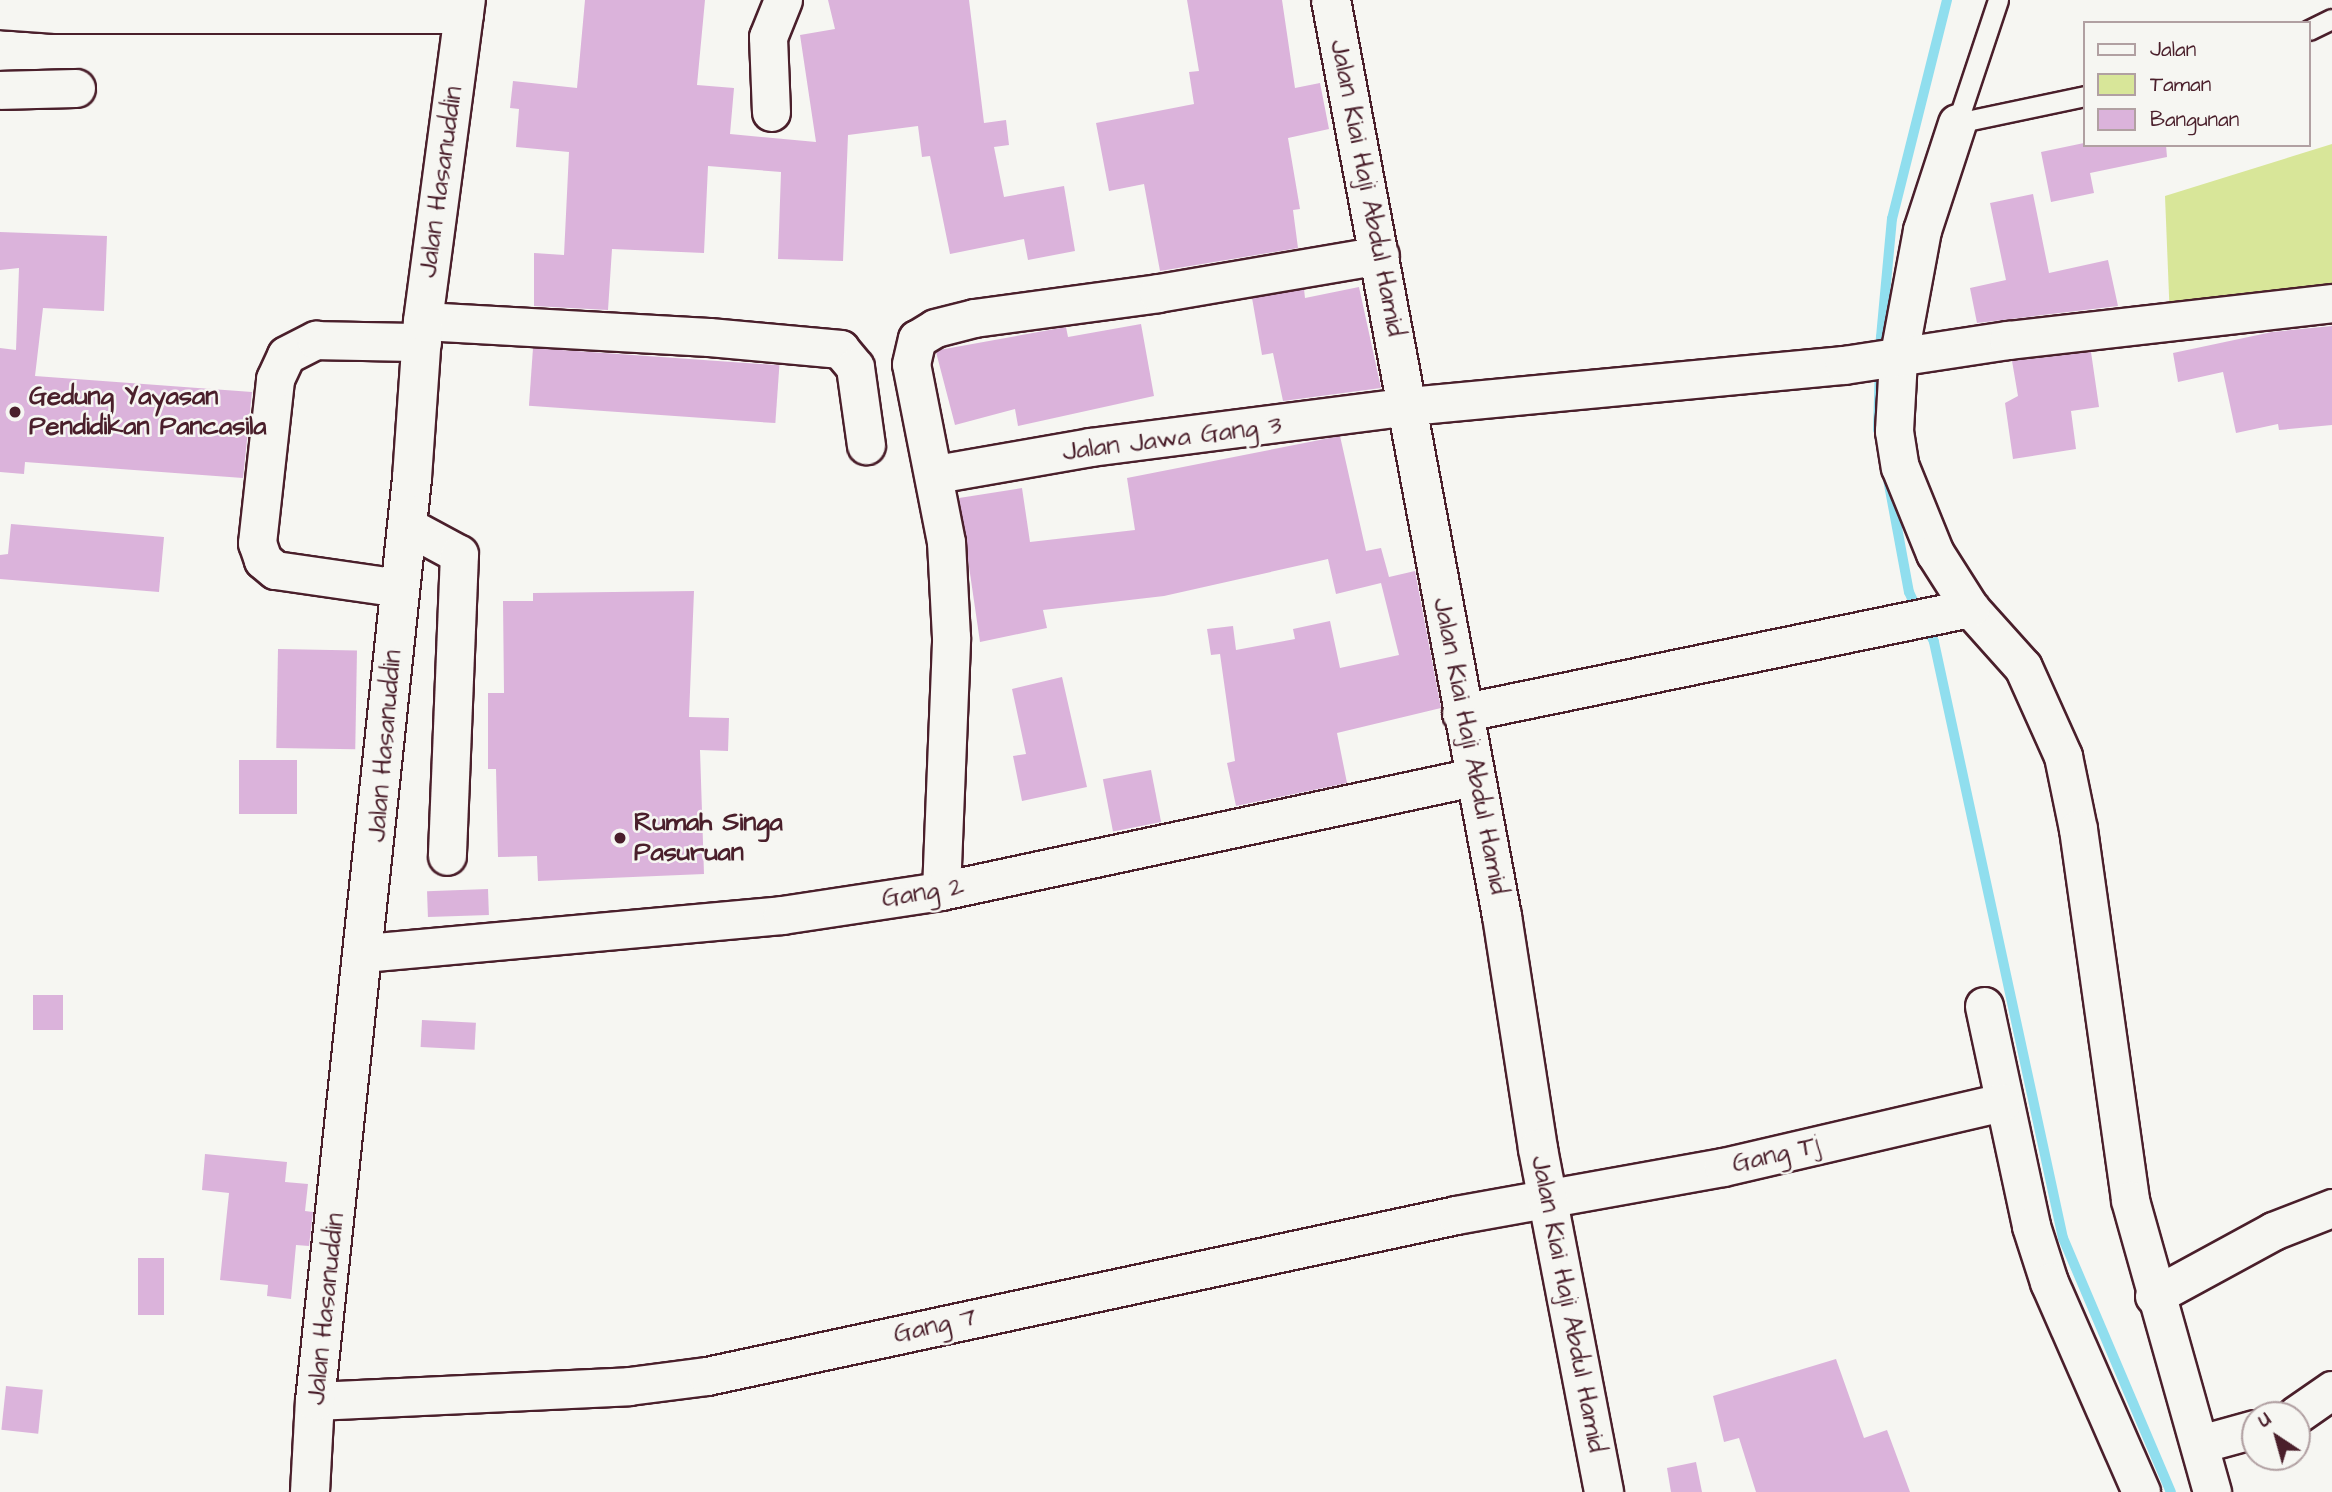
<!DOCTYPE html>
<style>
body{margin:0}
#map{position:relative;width:2332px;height:1492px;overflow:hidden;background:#f6f6f2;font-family:"Architects Daughter",sans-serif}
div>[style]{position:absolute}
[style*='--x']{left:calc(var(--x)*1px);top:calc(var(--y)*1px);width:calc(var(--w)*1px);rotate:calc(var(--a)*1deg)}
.green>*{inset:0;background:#d8e699}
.stream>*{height:10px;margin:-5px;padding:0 5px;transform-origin:5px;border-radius:5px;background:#90deee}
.building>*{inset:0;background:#dbb3db;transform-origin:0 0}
.roads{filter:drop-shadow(2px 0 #4a1f2b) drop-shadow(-2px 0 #4a1f2b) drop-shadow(0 2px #4a1f2b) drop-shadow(0 -2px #4a1f2b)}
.lane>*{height:19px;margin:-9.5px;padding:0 9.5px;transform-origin:9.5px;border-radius:9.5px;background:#f6f6f2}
.street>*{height:37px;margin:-18.5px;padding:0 18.5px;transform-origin:18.5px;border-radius:18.5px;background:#f6f6f2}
.secondary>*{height:38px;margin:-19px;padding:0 19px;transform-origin:19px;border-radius:19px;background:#f6f6f2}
.primary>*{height:38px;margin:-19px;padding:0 19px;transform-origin:19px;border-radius:19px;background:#f6f6f2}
.dots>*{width:19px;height:19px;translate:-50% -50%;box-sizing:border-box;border:4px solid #f6f6f2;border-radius:50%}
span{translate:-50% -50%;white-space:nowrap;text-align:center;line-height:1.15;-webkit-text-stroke:5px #f6f6f2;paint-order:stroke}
.street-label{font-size:26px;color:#4a1f2b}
.poi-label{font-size:26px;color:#4a1f2b;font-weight:700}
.left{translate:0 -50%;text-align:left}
.legend{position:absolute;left:2083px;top:21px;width:228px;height:126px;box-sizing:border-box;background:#f6f6f2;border:2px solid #b1a0a2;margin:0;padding:9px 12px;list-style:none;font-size:21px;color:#4a1f2b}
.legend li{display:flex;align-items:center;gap:14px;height:35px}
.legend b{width:35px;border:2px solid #b1a0a2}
.north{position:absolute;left:2241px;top:1401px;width:70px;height:70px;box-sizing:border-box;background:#f6f6f2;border:2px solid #b1a0a2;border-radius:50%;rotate:324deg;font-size:19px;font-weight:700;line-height:28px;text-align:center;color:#4a1f2b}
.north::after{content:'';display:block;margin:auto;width:24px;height:32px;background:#4a1f2b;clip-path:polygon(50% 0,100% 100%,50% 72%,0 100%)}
</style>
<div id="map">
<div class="green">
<i style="clip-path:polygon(2332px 144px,2332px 303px,2170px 320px,2165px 196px)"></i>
</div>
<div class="stream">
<i style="--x:1878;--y:430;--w:93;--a:-88.2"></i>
<i style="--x:1881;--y:337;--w:119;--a:-84.7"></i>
<i style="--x:1892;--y:219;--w:226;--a:-75.9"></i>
<i style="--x:1888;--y:479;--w:115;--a:79.5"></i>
<i style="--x:1909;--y:592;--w:21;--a:65"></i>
<i style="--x:1925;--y:624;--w:20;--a:63"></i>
<i style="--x:1934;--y:642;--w:610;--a:77.79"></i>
<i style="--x:2063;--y:1238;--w:276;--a:67"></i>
</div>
<div class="building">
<i style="clip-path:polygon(585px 0,705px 0,697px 85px,734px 88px,730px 134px,816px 142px,800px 35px,835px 29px,828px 0,969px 0,984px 123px,1006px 120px,1009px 145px,994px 147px,1004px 197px,1064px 186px,1075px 251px,1028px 260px,1024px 239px,950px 254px,930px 156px,922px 157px,918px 126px,848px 135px,843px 261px,778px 259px,781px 172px,708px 166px,704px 253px,612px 249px,608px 310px,534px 306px,534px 253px,564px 255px,569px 152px,516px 147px,519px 109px,510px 108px,513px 81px,577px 88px)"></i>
<i style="clip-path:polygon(1187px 0,1282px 0,1295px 88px,1320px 83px,1329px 129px,1288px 138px,1300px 209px,1293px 210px,1298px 248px,1160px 271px,1144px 184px,1109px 191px,1096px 123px,1194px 104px,1189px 72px,1199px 71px)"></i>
<i style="clip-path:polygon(2084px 143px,2166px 145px,2167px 157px,2090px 173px,2094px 193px,2051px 202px,2041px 152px)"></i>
<i style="clip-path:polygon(2033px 194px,2049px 273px,2108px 260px,2118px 306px,1977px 323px,1970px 288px,2006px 280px,1990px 203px)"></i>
<i style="clip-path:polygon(0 232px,107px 236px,104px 311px,43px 308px,35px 376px,252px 392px,243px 478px,25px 462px,24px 474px,0 472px,0 348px,16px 350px,19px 268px,0 270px)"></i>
<i style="clip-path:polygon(1359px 287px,1381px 388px,1283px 401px,1273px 353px,1262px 355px,1252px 298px,1304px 289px,1305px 298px)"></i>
<i style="clip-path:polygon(1141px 324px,1154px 396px,1018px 426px,1015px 409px,955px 425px,936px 352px,939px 350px,1066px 327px,1068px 337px)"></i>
<i style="clip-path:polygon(2332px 326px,2332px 425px,2279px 430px,2278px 424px,2236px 433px,2223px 372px,2178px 382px,2173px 353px,2272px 332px)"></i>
<i style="left:533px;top:348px;width:247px;height:58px;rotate:4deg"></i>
<i style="clip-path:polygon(2091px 352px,2099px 407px,2071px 411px,2076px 449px,2013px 459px,2005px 403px,2018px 396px,2012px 361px)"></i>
<i style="clip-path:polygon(1340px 436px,1366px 551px,1381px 548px,1389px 577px,1415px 571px,1441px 708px,1337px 733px,1347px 783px,1236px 806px,1227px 763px,1235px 761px,1220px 654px,1211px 655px,1207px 629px,1233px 626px,1236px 650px,1295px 639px,1293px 629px,1330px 621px,1340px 668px,1399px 655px,1381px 583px,1336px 594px,1328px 559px,1164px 596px,1043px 610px,1047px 628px,980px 642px,959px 498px,1022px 488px,1030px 542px,1135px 530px,1127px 478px)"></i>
<i style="clip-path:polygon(11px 524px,164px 537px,159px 592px,0 579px,0 555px,8px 554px)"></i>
<i style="clip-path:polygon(694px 591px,689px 717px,729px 718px,728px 751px,700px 750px,704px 874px,538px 881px,537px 856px,498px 857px,496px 769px,488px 769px,488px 693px,504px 693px,503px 601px,533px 601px,533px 593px)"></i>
<i style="left:278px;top:649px;width:79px;height:99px;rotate:1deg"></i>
<i style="clip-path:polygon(1062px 677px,1087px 787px,1022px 801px,1013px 756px,1026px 754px,1012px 689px)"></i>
<i style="left:239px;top:760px;width:58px;height:54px"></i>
<i style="left:1151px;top:770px;width:53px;height:49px;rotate:79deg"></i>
<i style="left:488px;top:889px;width:26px;height:61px;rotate:88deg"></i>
<i style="left:33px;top:995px;width:30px;height:35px"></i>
<i style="left:422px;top:1020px;width:54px;height:27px;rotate:3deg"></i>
<i style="clip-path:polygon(205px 1154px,287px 1162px,285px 1182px,308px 1184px,305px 1211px,313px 1212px,309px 1246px,296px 1245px,291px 1299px,267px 1296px,268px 1285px,220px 1280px,229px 1193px,202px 1190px)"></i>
<i style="left:138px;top:1258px;width:26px;height:57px"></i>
<i style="clip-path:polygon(1836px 1359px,1864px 1438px,1887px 1430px,1910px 1492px,1756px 1492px,1739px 1438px,1724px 1442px,1713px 1396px)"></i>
<i style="left:6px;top:1386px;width:37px;height:44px;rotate:6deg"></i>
<i style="clip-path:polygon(1696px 1462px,1702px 1492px,1671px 1492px,1667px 1468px)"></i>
</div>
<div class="roads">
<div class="lane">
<i style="--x:1998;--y:0;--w:130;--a:108.4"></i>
<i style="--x:1957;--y:123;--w:131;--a:-11.9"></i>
<i style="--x:2309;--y:30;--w:25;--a:-26"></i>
</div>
<div class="street">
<i style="--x:0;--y:10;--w:57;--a:4"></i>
<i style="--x:57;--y:14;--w:407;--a:0"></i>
<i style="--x:0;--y:90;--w:76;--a:-1.5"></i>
<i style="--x:771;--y:112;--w:75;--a:-92.3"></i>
<i style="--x:768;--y:37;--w:40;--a:-68"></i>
<i style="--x:1957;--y:123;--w:113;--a:108.1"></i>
<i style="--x:1922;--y:230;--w:131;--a:100.5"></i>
<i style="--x:1898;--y:359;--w:72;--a:93.2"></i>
<i style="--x:1894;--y:431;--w:36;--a:81"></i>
<i style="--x:1900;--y:467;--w:93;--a:67.9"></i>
<i style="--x:1935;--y:553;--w:65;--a:57.5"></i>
<i style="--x:1970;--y:608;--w:79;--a:48.1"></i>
<i style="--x:2023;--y:667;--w:98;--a:65.8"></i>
<i style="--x:2063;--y:756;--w:75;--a:78.4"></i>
<i style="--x:2078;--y:829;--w:375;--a:82"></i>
<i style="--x:2130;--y:1200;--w:303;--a:74.3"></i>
<i style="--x:423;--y:321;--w:286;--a:3.2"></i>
<i style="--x:709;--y:337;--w:132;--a:5.2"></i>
<i style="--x:840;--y:349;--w:23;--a:50"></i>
<i style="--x:855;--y:367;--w:79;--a:82"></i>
<i style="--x:936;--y:474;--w:156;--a:-9.9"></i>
<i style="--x:1090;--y:447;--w:322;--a:-7.3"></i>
<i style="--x:1409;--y:406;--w:437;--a:-5.4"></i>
<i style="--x:1844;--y:365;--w:166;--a:-8.7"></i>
<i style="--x:2008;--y:340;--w:326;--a:-6.5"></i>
<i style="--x:407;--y:526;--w:59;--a:28.3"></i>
<i style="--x:459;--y:554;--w:302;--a:92.3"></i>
<i style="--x:400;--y:588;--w:126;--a:-171.8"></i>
<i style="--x:275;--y:570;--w:16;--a:-140"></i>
<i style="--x:263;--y:560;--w:18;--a:-109"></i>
<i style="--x:257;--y:543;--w:165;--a:-83.7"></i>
<i style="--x:275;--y:379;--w:26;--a:-65"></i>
<i style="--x:286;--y:355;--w:34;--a:-27"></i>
<i style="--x:316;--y:340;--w:106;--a:1.1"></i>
<i style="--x:1461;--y:713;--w:520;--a:-11.66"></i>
<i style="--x:941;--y:891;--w:254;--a:-87.7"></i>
<i style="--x:951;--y:637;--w:95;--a:-93"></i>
<i style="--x:946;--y:542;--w:181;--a:-101.1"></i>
<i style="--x:911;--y:364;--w:26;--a:-77"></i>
<i style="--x:917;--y:339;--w:21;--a:-31"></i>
<i style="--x:935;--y:328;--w:40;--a:-14.4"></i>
<i style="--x:974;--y:318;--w:186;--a:-7.7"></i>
<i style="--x:1158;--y:293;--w:225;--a:-9.7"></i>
<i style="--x:365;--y:953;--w:419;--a:-5.2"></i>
<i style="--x:782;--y:915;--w:161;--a:-8.6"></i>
<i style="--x:941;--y:891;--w:544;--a:-12.09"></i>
<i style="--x:1984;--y:1006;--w:225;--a:77.9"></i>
<i style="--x:2031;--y:1226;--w:59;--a:72.2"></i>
<i style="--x:2049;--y:1282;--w:229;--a:66.3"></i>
<i style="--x:2154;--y:1296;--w:136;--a:-28.6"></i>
<i style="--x:2273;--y:1231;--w:63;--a:-21.3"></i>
<i style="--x:315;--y:1401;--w:314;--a:-2.7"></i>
<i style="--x:629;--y:1386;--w:79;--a:-7.3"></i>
<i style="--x:707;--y:1376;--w:766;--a:-12.13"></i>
<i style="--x:1456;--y:1215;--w:271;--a:-10.2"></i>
<i style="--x:1723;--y:1167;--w:286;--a:-13.1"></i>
<i style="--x:2296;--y:1415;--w:44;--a:-34.8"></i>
<i style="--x:2200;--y:1444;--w:57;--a:-15.3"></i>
</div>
<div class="secondary">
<i style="--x:1331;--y:0;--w:932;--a:79.43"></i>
<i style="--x:1502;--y:916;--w:236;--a:81.2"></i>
<i style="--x:1538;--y:1149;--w:349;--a:79.1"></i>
</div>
<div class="primary">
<i style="--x:310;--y:1492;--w:91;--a:-86.9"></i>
<i style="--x:315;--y:1401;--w:928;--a:-84"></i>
<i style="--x:412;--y:478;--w:157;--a:-86"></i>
<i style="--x:423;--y:321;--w:324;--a:-82.4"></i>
</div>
</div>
<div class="dots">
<i style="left:15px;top:412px;background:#4a1f2b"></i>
<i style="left:620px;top:838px;background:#4a1f2b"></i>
</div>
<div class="street-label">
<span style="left:441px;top:182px;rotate:-82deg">Jalan Hasanuddin</span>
<span style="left:1367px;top:188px;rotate:79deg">Jalan Kiai Haji Abdul Hamid</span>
<span style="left:1172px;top:439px;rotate:-7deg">Jalan Jawa Gang 3</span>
<span style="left:385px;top:746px;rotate:-85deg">Jalan Hasanuddin</span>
<span style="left:1470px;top:746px;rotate:79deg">Jalan Kiai Haji Abdul Hamid</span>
<span style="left:923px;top:893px;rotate:-9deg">Gang 2</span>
<span style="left:1776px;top:1155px;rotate:-13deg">Gang Tj</span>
<span style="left:1568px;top:1304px;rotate:79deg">Jalan Kiai Haji Abdul Hamid</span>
<span style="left:326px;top:1309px;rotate:-84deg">Jalan Hasanuddin</span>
<span style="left:935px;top:1326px;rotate:-13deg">Gang 7</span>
</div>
<div class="poi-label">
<span class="left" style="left:29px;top:412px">Gedung Yayasan<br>Pendidikan Pancasila</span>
<span class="left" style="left:634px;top:838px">Rumah Singa<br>Pasuruan</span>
</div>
<ul class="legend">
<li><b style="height:9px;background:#f6f6f2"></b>Jalan</li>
<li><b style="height:19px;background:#d8e699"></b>Taman</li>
<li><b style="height:19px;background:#dbb3db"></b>Bangunan</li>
</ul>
<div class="north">U</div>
</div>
